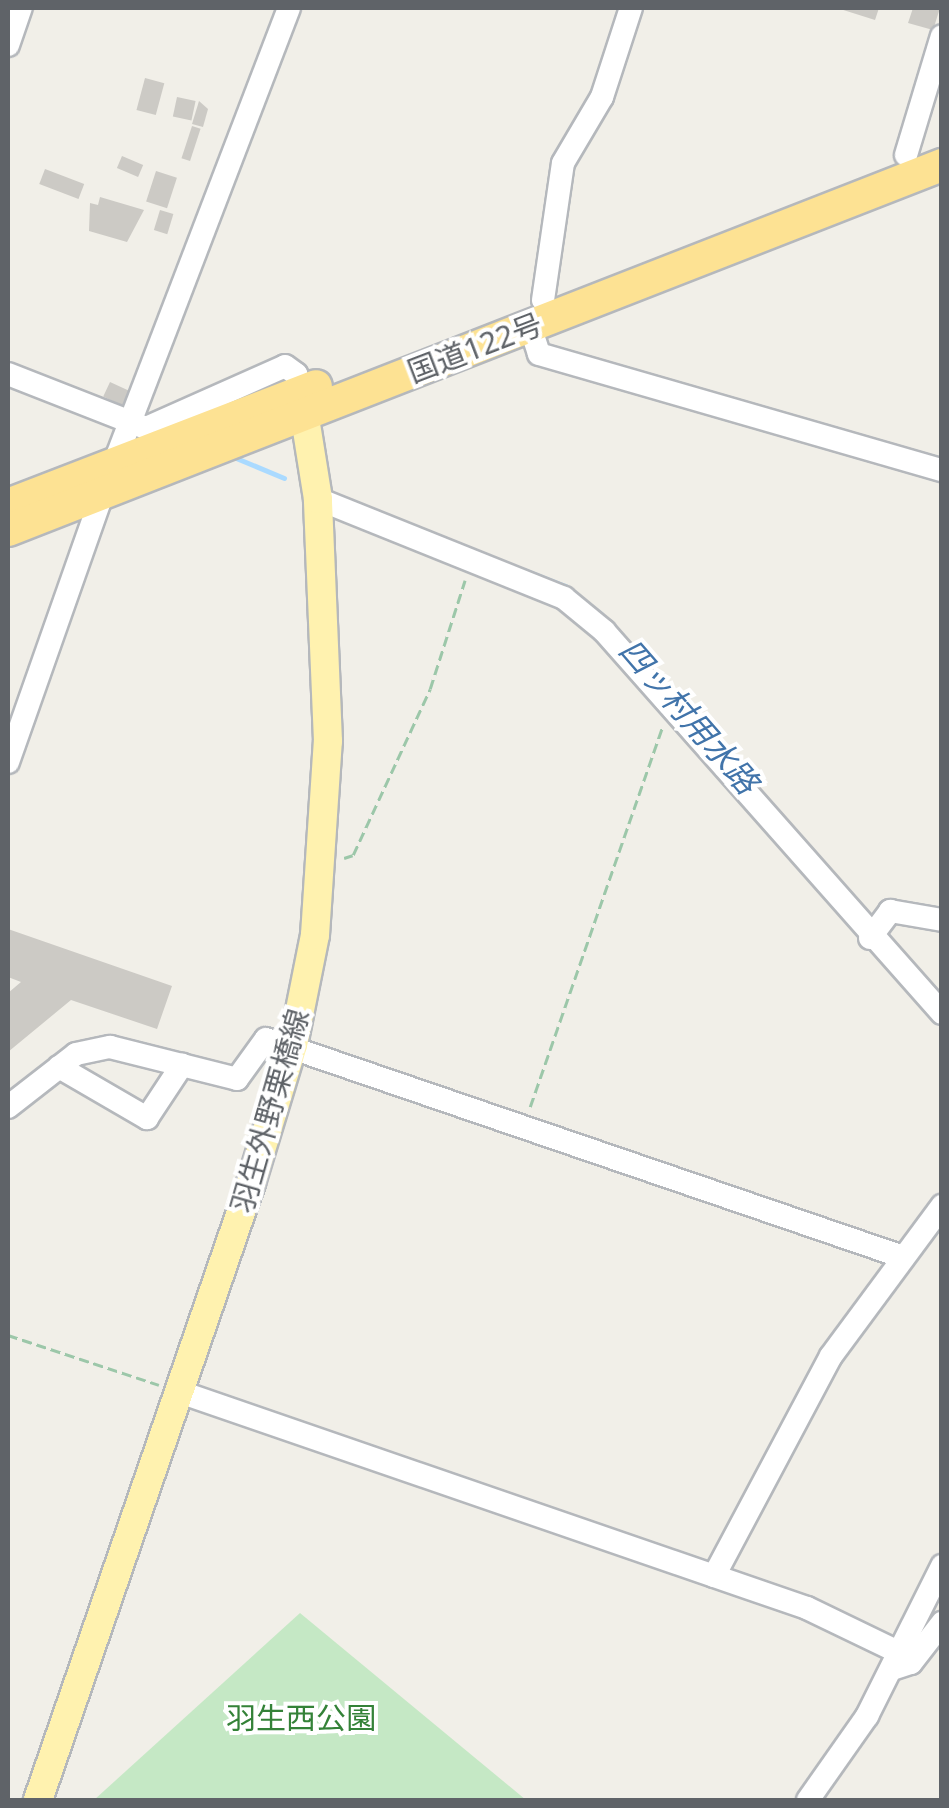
<!DOCTYPE html>
<meta charset="utf-8">
<style>
body{margin:0}
#map{position:relative;width:949px;height:1808px;overflow:hidden;background:#f1efe8;font-family:"Noto Sans","Noto Sans JP",sans-serif}
div>[style]{position:absolute}
[style*='--x']{left:calc(var(--x)*1px);top:calc(var(--y)*1px);width:calc(var(--w)*1px);rotate:calc(var(--a)*1deg)}
.green>*{inset:0;background:#c5e8c5}
.stream>*{height:5px;margin:-2.5px;padding:0 2.5px;transform-origin:2.5px;border-radius:2.5px;background:#aadaff}
.building>*{inset:0;background:#cccac5;transform-origin:0 0}
.path>*{height:2.5px;margin-top:-1.25px;transform-origin:0;background:repeating-linear-gradient(90deg,#9cc7a9 0 10px,transparent 0 15px)}
.roads{filter:drop-shadow(2px 0 #b5b8bc) drop-shadow(-2px 0 #b5b8bc) drop-shadow(0 2px #b5b8bc) drop-shadow(0 -2px #b5b8bc)}
.minor>*{height:22px;margin:-11px;padding:0 11px;transform-origin:11px;border-radius:11px;background:#fff}
.major>*{height:28px;margin:-14px;padding:0 14px;transform-origin:14px;border-radius:14px;background:#fff2af}
.highway>*{height:32px;margin:-16px;padding:0 16px;transform-origin:16px;border-radius:16px;background:#fde293}
span{translate:-50% -50%;white-space:nowrap;text-align:center;line-height:1.15;-webkit-text-stroke:8px #fff;paint-order:stroke}
.street-label{font-size:30px;color:#5f6368}
.park-label{font-size:30px;color:#348238}
.water-label{font-size:32px;color:#4174aa;font-style:italic}
.frame{position:absolute;inset:0;border:10px solid #5f6368;pointer-events:none}
</style>
<div id="map">
<div class="green">
<i style="clip-path:polygon(300px 1613px,526px 1800px,94px 1800px)"></i>
</div>
<div class="stream">
<i style="--x:236;--y:458;--w:52;--a:22.6"></i>
<i style="--x:524;--y:570;--w:44;--a:21.3"></i>
<i style="--x:565;--y:586;--w:46;--a:37.9"></i>
</div>
<div class="building">
<i style="clip-path:polygon(837px 8px,879px 8px,875px 20px)"></i>
<i style="clip-path:polygon(913px 8px,940px 8px,933px 30px,908px 23px)"></i>
<i style="left:145px;top:78px;width:20px;height:33px;rotate:15deg"></i>
<i style="left:177px;top:97px;width:19px;height:20px;rotate:12deg"></i>
<i style="clip-path:polygon(199px 101px,208px 109px,203px 127px,192px 124px)"></i>
<i style="left:192px;top:126px;width:9px;height:34px;rotate:18deg"></i>
<i style="left:122px;top:156px;width:23px;height:13px;rotate:23deg"></i>
<i style="left:45px;top:169px;width:42px;height:16px;rotate:21deg"></i>
<i style="left:156px;top:171px;width:22px;height:32px;rotate:18deg"></i>
<i style="clip-path:polygon(100px 197px,144px 210px,127px 242px,89px 231px,90px 203px,98px 205px)"></i>
<i style="left:160px;top:210px;width:14px;height:21px;rotate:17deg"></i>
<i style="left:110px;top:382px;width:21px;height:16px;rotate:25deg"></i>
<i style="clip-path:polygon(8px 929px,172px 986px,157px 1029px,71px 1000px,8px 1052px,8px 993px,21px 982px,8px 977px)"></i>
</div>
<div class="path">
<i style="--x:344;--y:858;--w:9;--a:-18"></i>
<i style="--x:353;--y:855;--w:183;--a:-65.1"></i>
<i style="--x:430;--y:689;--w:114;--a:-72.2"></i>
<i style="--x:530;--y:1107;--w:402;--a:-70.8"></i>
<i style="--x:8;--y:1335;--w:159;--a:18.3"></i>
</div>
<div class="roads">
<div class="minor">
<i style="--x:8;--y:45;--w:39;--a:-71"></i>
<i style="--x:906;--y:155;--w:124;--a:-73.2"></i>
<i style="--x:543;--y:300;--w:138;--a:-81.7"></i>
<i style="--x:563;--y:163;--w:77;--a:-59.4"></i>
<i style="--x:602;--y:97;--w:94;--a:-72"></i>
<i style="--x:530;--y:326;--w:29;--a:72"></i>
<i style="--x:539;--y:354;--w:419;--a:16.1"></i>
<i style="--x:8;--y:374;--w:148;--a:21.4"></i>
<i style="--x:146;--y:428;--w:152;--a:-24"></i>
<i style="--x:285;--y:366;--w:14;--a:36"></i>
<i style="--x:296;--y:374;--w:19;--a:74"></i>
<i style="--x:114;--y:464;--w:488;--a:-69"></i>
<i style="--x:318;--y:499;--w:265;--a:21.9"></i>
<i style="--x:564;--y:598;--w:52;--a:39.5"></i>
<i style="--x:604;--y:631;--w:510;--a:48.5"></i>
<i style="--x:8;--y:762;--w:283;--a:-70.6"></i>
<i style="--x:870;--y:938;--w:34;--a:-53"></i>
<i style="--x:890;--y:911;--w:53;--a:9.8"></i>
<i style="--x:59;--y:1067;--w:102;--a:30.1"></i>
<i style="--x:147;--y:1118;--w:64;--a:-56.6"></i>
<i style="--x:8;--y:1107;--w:86;--a:-37.9"></i>
<i style="--x:76;--y:1054;--w:35;--a:-12"></i>
<i style="--x:110;--y:1047;--w:131;--a:14.1"></i>
<i style="--x:237;--y:1079;--w:49;--a:-54.1"></i>
<i style="--x:266;--y:1039;--w:670;--a:18.89"></i>
<i style="--x:180;--y:1392;--w:663;--a:19.01"></i>
<i style="--x:807;--y:1608;--w:101;--a:25.8"></i>
<i style="--x:714;--y:1576;--w:249;--a:-62"></i>
<i style="--x:831;--y:1356;--w:187;--a:-53.5"></i>
<i style="--x:892;--y:1669;--w:20;--a:-18"></i>
<i style="--x:911;--y:1663;--w:51;--a:-52.2"></i>
<i style="--x:808;--y:1800;--w:103;--a:-54.9"></i>
<i style="--x:867;--y:1716;--w:168;--a:-63.4"></i>
</div>
<div class="major">
<i style="--x:38;--y:1800;--w:653;--a:-70.95"></i>
<i style="--x:251;--y:1183;--w:144;--a:-73.1"></i>
<i style="--x:293;--y:1045;--w:112;--a:-78.7"></i>
<i style="--x:315;--y:935;--w:194;--a:-86.2"></i>
<i style="--x:328;--y:741;--w:242;--a:-92.4"></i>
<i style="--x:318;--y:499;--w:107;--a:-99.1"></i>
</div>
<div class="highway">
<i style="--x:8;--y:505;--w:330;--a:-21.1"></i>
<i style="--x:8;--y:530;--w:1003;--a:-21.35"></i>
</div>
</div>
<div class="street-label">
<span style="left:475px;top:348px;rotate:-21deg">国道122号</span>
<span style="left:270px;top:1111px;rotate:-74deg">羽生外野栗橋線</span>
</div>
<div class="park-label">
<span style="left:301px;top:1718px">羽生西公園</span>
</div>
<div class="water-label">
<span style="left:689px;top:716px;rotate:49deg">四ッ村用水路</span>
</div>
<div class="frame"></div>
</div>
